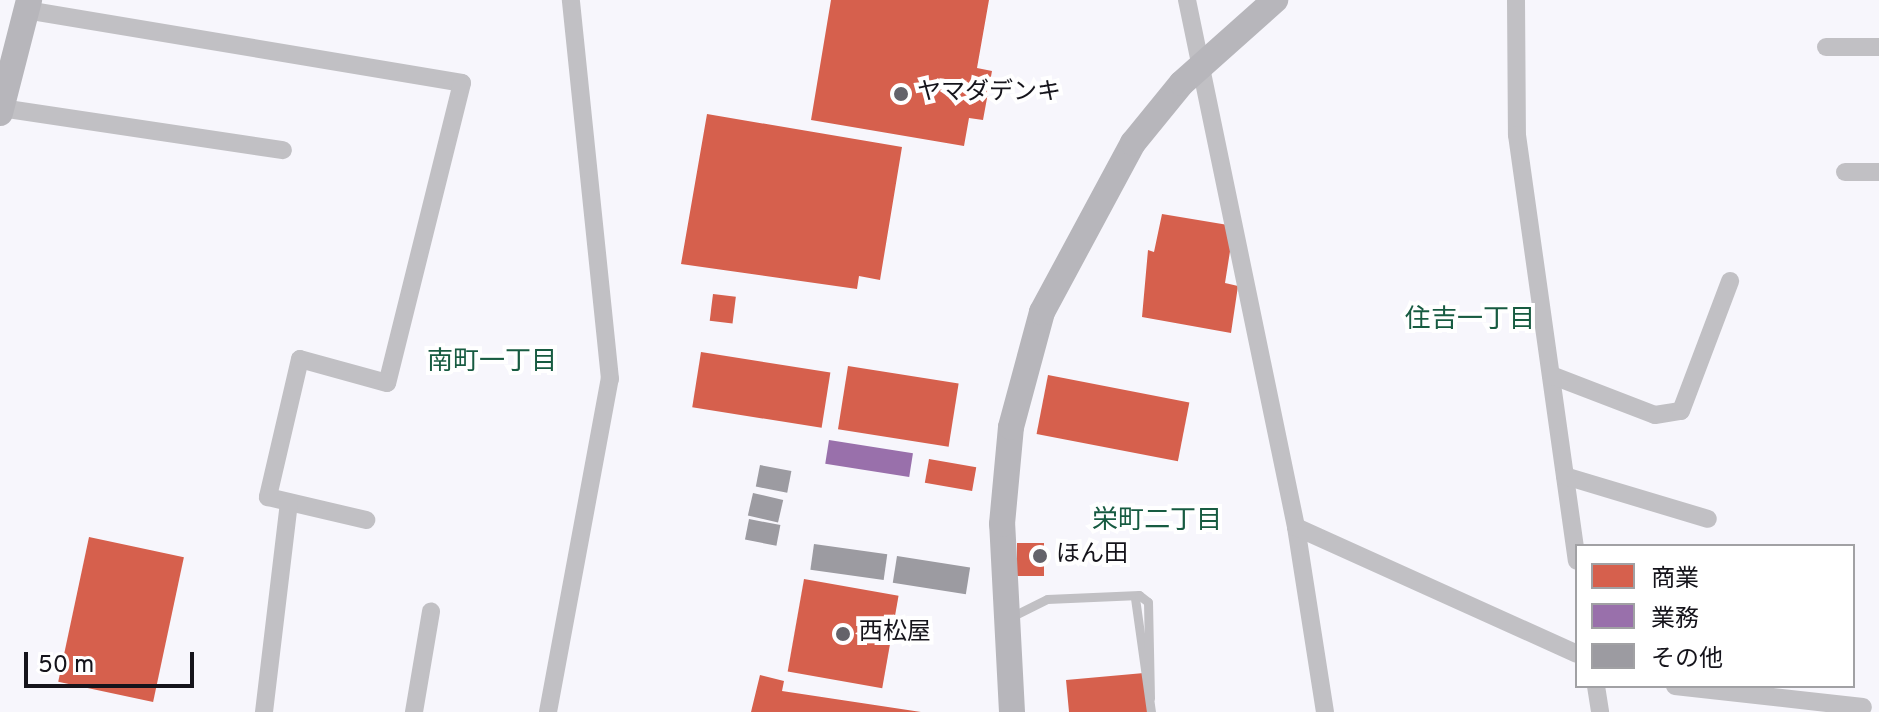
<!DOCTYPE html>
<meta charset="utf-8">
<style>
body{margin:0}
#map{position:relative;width:1879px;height:712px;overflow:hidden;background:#f7f6fc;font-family:Overpass,"Noto Sans JP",sans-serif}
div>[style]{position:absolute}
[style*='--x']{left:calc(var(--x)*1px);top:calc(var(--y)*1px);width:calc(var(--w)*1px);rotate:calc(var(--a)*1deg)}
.shops>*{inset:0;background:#d6604d;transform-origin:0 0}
.offices>*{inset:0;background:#9970ab;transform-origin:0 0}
.building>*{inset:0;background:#9c9ba1;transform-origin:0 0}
.lane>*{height:9px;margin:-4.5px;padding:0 4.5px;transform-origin:4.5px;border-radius:4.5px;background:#c1c0c4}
.street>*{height:18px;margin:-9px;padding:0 9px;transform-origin:9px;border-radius:9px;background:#c1c0c4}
.secondary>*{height:26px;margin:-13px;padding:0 13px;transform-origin:13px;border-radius:13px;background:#b7b6bb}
.dots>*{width:22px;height:22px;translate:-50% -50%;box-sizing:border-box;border:4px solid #fff;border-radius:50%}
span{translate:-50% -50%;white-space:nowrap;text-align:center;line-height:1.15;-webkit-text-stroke:8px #fff;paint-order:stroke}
.poi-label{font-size:24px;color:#15141b}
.left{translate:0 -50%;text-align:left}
.neighbourhood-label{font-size:26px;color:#175b41}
.legend{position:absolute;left:1575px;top:544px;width:280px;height:144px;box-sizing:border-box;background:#fff;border:2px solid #a1a1a4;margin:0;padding:10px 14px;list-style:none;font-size:24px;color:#15141b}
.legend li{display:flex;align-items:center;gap:16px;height:40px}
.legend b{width:40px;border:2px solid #a1a1a4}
.scale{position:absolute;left:24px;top:652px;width:170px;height:36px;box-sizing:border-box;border:4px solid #15141b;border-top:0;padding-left:10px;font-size:24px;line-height:28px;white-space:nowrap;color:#15141b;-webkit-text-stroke:6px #fff;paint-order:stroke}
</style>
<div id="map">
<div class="shops">
<i style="clip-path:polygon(831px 0,989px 0,977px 68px,992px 71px,983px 120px,969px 118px,964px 146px,811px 120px)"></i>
<i style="clip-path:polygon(707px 114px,902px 147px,880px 280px,859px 276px,857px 289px,681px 264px)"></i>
<i style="clip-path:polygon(1162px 214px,1234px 226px,1225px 283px,1238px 286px,1231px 333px,1142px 317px,1148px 250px,1154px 252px)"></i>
<i style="left:713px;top:294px;width:23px;height:27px;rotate:7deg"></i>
<i style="left:701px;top:352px;width:131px;height:56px;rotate:9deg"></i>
<i style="left:848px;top:366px;width:112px;height:64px;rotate:9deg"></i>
<i style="left:1048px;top:375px;width:144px;height:60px;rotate:11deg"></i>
<i style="left:929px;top:459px;width:48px;height:24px;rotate:10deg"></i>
<i style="left:89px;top:537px;width:97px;height:148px;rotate:12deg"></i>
<i style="left:1017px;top:543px;width:27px;height:33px"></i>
<i style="left:804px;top:579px;width:96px;height:94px;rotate:10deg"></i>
<i style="clip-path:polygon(1144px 673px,1148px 712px,1069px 712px,1066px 680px)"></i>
<i style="clip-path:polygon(760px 675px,784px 681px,782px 691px,921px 712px,751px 712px)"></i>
</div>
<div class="offices">
<i style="left:829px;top:440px;width:85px;height:24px;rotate:9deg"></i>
</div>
<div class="building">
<i style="left:760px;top:465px;width:32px;height:22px;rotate:11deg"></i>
<i style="left:753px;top:493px;width:31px;height:23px;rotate:13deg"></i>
<i style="left:749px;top:519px;width:32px;height:21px;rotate:11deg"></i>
<i style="left:814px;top:544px;width:74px;height:26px;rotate:8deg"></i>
<i style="left:897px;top:556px;width:74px;height:27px;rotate:9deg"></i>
</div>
<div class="lane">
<i style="--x:1135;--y:598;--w:115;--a:82"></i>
<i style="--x:1009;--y:618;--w:42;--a:-26.6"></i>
<i style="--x:1047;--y:599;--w:92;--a:-2.5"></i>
<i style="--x:1139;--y:595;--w:11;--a:38"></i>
<i style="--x:1148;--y:602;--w:96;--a:88.8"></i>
</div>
<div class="street">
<i style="--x:1187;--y:0;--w:538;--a:78.31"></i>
<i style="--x:1296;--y:527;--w:187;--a:81.1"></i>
<i style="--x:1516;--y:0;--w:135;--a:89.6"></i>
<i style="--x:1517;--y:135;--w:430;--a:82"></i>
<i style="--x:26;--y:10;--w:442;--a:9.5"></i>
<i style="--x:462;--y:83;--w:309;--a:104"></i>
<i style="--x:387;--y:383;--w:90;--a:-164.6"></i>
<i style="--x:300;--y:359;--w:142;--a:103.1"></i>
<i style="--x:268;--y:497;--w:101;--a:13.2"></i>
<i style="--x:1826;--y:47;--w:53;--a:0"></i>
<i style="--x:1;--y:108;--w:285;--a:8.5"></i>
<i style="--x:1845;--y:172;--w:34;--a:0"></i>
<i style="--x:1551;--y:375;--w:111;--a:21"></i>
<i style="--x:1655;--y:415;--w:26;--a:-9"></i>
<i style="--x:1681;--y:411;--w:139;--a:-69.3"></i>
<i style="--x:1565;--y:476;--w:149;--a:16.7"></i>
<i style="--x:1296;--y:527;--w:308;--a:24.3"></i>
<i style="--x:1596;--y:686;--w:26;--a:81"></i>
<i style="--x:1675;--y:686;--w:189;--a:6.4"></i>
<i style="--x:264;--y:712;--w:211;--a:-83.2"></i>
<i style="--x:414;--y:712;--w:102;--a:-80.4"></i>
<i style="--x:548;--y:712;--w:339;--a:-79.5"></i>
<i style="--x:610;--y:379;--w:381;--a:-95.9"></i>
</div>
<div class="secondary">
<i style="--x:0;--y:113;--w:117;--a:-75.6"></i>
<i style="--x:1012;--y:712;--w:188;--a:-93"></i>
<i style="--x:1002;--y:524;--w:97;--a:-84.7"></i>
<i style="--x:1011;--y:427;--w:119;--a:-74.9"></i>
<i style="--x:1042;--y:312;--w:192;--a:-61.7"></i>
<i style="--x:1133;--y:143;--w:77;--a:-50.8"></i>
<i style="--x:1182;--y:83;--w:125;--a:-41.7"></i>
</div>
<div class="dots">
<i style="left:901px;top:94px;background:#64636a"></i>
<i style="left:1040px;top:556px;background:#64636a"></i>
<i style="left:843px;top:634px;background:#64636a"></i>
</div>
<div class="poi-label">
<span class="left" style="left:917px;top:94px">ヤマダデンキ</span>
<span class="left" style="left:1056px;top:556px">ほん田</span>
<span class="left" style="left:859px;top:634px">西松屋</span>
</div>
<div class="neighbourhood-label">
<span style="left:1470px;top:321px">住吉一丁目</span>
<span style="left:492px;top:363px">南町一丁目</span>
<span style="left:1157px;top:522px">栄町二丁目</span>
</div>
<ul class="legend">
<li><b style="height:22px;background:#d6604d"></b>商業</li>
<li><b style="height:22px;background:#9970ab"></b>業務</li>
<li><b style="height:22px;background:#9c9ba1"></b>その他</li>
</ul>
<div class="scale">50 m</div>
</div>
